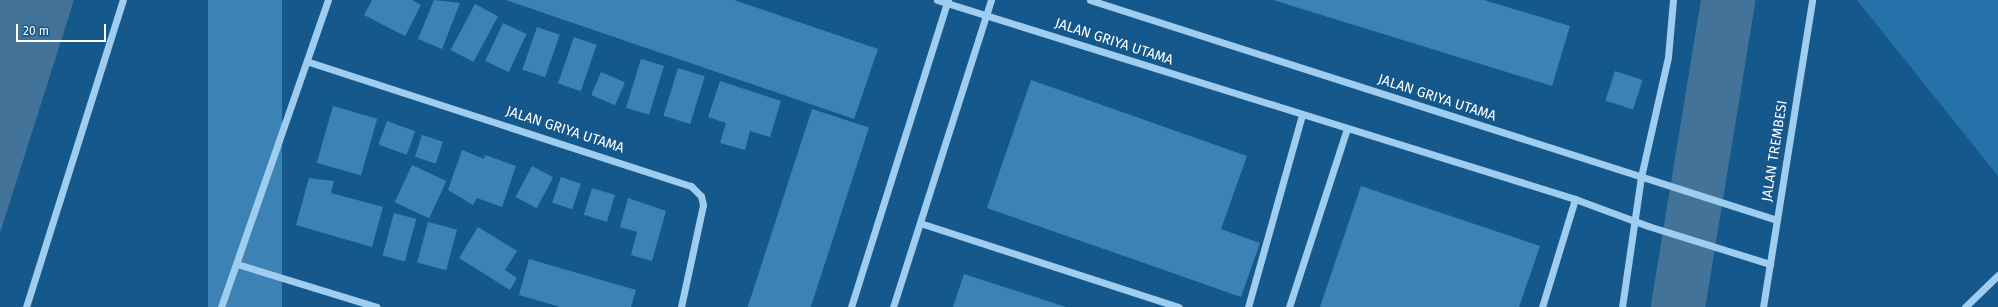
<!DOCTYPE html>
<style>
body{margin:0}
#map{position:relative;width:1998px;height:307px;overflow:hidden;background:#15588c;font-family:"Fira Sans",sans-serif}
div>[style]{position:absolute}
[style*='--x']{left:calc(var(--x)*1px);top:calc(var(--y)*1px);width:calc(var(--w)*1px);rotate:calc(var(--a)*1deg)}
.green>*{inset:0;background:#2571a9}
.water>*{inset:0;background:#437399}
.river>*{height:54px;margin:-27px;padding:0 27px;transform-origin:27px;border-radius:27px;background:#437399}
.building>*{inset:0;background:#3d82b5;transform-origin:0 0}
.minor>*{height:7px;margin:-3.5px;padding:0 3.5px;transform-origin:3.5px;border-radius:3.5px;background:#9fcdef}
span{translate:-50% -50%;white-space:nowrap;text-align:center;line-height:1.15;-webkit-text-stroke:3px #15588c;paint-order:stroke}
.street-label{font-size:14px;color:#fff}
.scale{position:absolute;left:16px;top:24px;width:90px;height:18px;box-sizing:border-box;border:2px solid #fff;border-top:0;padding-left:5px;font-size:12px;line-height:14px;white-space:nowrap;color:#fff;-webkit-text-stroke:3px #15588c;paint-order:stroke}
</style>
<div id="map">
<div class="green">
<i style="clip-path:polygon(1857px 0,1998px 0,1998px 176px)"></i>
</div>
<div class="water">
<i style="clip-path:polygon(0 0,74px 0,0 233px)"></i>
</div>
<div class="river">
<i style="--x:1678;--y:307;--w:311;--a:-80.7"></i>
</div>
<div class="building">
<i style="left:208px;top:0;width:74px;height:322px"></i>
<i style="clip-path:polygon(372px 0,412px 0,421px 5px,405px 36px,364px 15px)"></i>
<i style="clip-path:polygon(434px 0,460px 3px,442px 49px,418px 39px)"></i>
<i style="clip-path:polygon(506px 0,734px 0,878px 49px,854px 119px)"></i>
<i style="clip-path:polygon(1273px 0,1484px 0,1570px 26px,1552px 86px)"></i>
<i style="left:475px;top:4px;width:26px;height:52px;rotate:28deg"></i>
<i style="left:503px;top:23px;width:26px;height:42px;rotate:25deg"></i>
<i style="left:537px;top:27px;width:24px;height:45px;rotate:19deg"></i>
<i style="left:574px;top:37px;width:24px;height:49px;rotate:19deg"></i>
<i style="left:641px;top:59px;width:24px;height:51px;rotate:17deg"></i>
<i style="left:678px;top:68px;width:28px;height:50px;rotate:17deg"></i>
<i style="left:1615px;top:71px;width:29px;height:31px;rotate:18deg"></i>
<i style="left:601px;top:72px;width:26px;height:25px;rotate:23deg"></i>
<i style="clip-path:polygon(1031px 80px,1247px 156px,1221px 229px,1260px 243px,1241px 297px,987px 208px)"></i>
<i style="clip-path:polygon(720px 81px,781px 101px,770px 137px,750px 131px,745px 150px,720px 143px,726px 123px,708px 117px)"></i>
<i style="left:333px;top:106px;width:46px;height:59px;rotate:16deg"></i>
<i style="left:812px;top:109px;width:60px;height:208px;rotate:18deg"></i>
<i style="left:387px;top:121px;width:30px;height:25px;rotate:20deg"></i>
<i style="left:422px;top:135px;width:22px;height:23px;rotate:18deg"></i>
<i style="clip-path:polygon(462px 150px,484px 159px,485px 155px,516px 166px,502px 207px,477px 198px,473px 205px,448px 190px)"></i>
<i style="left:412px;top:165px;width:38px;height:41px;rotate:25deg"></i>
<i style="left:532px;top:166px;width:24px;height:35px;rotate:28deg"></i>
<i style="left:561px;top:177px;width:21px;height:27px;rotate:19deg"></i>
<i style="clip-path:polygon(309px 178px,334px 181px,331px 193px,383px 207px,372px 247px,296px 225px)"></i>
<i style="clip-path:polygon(1361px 186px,1540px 246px,1519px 307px,1320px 307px)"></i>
<i style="left:592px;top:188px;width:24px;height:28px;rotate:17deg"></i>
<i style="clip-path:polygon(628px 198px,666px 211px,652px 261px,631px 255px,637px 232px,620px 227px)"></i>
<i style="left:394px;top:213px;width:23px;height:44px;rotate:15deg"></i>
<i style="left:428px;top:222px;width:30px;height:42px;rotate:15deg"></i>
<i style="clip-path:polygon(478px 227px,517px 251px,505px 270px,517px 278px,510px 290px,459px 258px)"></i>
<i style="clip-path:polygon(529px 259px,636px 290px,631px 307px,560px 307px,519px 295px)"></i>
<i style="clip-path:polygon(964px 274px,1066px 307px,953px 307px)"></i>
</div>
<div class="minor">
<i style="--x:937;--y:0;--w:668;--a:17.32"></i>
<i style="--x:1575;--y:199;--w:78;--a:20.3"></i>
<i style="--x:1648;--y:226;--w:128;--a:17.3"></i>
<i style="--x:1090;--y:0;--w:721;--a:17.76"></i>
<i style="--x:309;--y:62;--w:402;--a:18"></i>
<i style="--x:691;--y:186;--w:14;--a:45"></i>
<i style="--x:701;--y:196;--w:9;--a:77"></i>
<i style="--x:703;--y:205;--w:104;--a:102.2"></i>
<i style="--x:920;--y:223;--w:272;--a:18"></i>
<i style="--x:237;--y:264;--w:146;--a:17.1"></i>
<i style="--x:26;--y:307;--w:322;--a:-72.5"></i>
<i style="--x:221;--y:307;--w:325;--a:-70.8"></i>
<i style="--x:851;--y:307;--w:322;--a:-72.5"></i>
<i style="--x:893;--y:307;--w:322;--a:-72.3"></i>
<i style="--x:1248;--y:307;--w:199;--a:-74.3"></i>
<i style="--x:1289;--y:307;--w:187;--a:-72"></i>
<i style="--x:1542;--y:307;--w:113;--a:-73"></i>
<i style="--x:1622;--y:307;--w:131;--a:-81.7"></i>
<i style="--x:1641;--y:177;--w:123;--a:-77.3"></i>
<i style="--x:1668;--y:57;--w:57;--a:-85"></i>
<i style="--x:1763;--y:307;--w:311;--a:-80.9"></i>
<i style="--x:1965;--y:307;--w:46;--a:-44.1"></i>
</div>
<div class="street-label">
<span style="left:1114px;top:42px;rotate:18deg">JALAN GRIYA UTAMA</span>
<span style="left:1437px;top:98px;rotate:18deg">JALAN GRIYA UTAMA</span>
<span style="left:565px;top:130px;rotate:18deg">JALAN GRIYA UTAMA</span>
<span style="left:1775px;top:151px;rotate:-81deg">JALAN TREMBESI</span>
</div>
<div class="scale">20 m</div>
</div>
